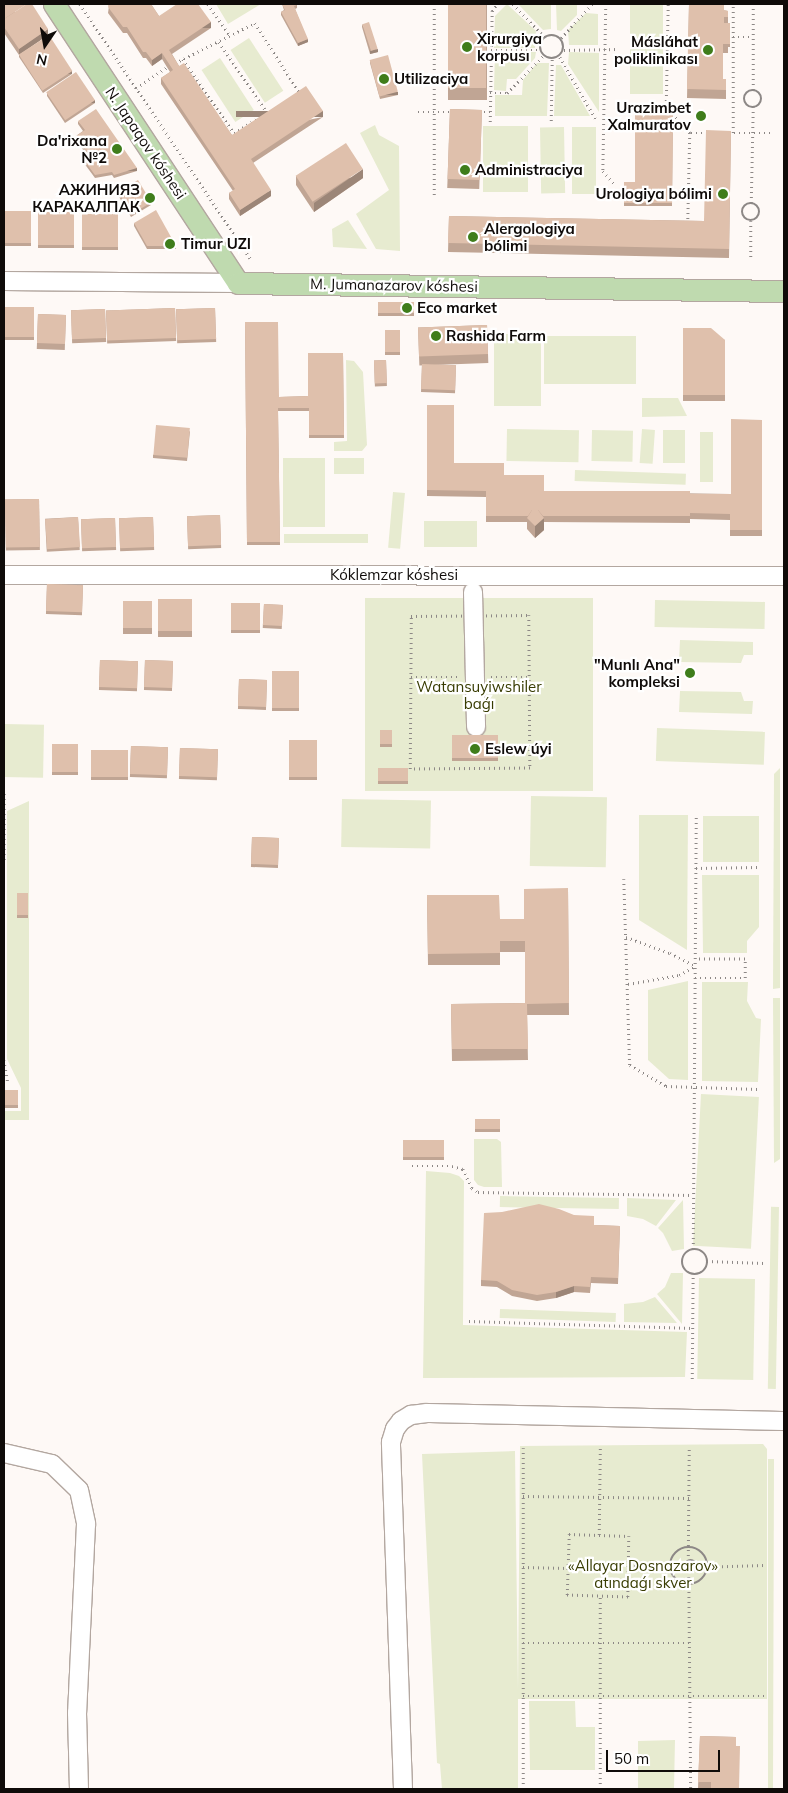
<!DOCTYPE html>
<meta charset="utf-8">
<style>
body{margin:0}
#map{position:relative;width:788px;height:1793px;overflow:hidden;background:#fef9f6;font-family:Mulish,sans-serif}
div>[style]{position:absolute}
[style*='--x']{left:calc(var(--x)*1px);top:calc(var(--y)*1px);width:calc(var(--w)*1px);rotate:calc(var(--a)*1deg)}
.green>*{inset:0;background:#e7ebd0;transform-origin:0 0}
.path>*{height:2.5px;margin-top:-1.25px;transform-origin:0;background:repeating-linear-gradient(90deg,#8d8886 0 1px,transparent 0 5px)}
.path>.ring{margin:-1.25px;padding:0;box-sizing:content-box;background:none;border:2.5px solid #8d8886;border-radius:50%}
.roads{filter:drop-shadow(1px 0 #b3a7a0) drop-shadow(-1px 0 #b3a7a0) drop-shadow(0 1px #b3a7a0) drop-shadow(0 -1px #b3a7a0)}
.minor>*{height:18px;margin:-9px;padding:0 9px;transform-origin:9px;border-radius:9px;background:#fff}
.major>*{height:21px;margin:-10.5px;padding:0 10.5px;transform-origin:10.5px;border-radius:10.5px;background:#bfdaaf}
.wall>*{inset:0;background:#c0a594;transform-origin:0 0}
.shaded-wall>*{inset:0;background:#9c8678;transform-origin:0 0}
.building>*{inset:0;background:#dfc0ac;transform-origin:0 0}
.dots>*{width:14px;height:14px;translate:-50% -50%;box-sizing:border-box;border:2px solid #fff;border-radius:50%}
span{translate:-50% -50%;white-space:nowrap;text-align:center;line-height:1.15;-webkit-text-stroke:4.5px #fff;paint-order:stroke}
.poi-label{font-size:15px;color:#0f0b09;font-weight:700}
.left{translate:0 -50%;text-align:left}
.right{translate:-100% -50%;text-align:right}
.street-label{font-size:15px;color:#0f0b09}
.park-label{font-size:15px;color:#383c02}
.frame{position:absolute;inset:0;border:5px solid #0f0b09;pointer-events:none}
.north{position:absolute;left:20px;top:20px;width:50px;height:50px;-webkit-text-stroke:4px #fff;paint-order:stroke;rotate:192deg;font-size:14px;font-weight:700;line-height:20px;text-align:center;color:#0f0b09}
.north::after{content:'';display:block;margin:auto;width:18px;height:22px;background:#0f0b09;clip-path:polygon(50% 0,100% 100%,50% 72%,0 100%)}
.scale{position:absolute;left:606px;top:1750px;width:114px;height:22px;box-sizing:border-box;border:2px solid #0f0b09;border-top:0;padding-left:6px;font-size:15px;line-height:18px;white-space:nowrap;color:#0f0b09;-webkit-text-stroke:4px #fff;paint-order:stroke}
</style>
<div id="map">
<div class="green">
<i style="clip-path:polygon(216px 4px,261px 4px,228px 24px)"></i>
<i style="clip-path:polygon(507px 4px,536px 31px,535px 48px,494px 48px,495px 16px)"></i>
<i style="clip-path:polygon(518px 4px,551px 4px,551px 29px,543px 30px)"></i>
<i style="clip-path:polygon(556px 4px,577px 4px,577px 15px,561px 31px,557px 30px)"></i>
<i style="left:630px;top:4px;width:33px;height:90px"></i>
<i style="clip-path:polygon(586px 13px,598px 14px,598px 45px,569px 45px,568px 30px)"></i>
<i style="left:249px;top:38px;width:63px;height:22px;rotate:57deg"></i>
<i style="clip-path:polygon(495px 52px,536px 52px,535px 58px,516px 79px,507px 79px,506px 91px,494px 90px)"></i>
<i style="clip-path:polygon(569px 52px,599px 53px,599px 112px,568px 64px)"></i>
<i style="left:220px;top:58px;width:62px;height:22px;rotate:57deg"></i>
<i style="clip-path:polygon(537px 63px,549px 63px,547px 116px,495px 116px,495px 95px,522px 95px,523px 80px)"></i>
<i style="clip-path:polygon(556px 65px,561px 65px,590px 116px,554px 116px)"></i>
<i style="clip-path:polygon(375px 125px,379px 135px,399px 146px,400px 251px,376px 249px,356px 214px,389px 190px,360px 133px)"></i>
<i style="left:483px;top:126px;width:45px;height:66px"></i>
<i style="left:564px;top:127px;width:66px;height:24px;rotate:89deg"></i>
<i style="left:572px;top:127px;width:24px;height:67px"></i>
<i style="clip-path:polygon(348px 220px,367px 249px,333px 247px,332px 229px)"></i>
<i style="left:494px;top:334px;width:47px;height:72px"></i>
<i style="left:544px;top:336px;width:92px;height:48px"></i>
<i style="clip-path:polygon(346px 360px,354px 361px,363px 372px,367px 445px,362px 451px,334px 451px,334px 442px,347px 441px)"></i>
<i style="clip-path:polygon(642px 398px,678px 398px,687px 416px,642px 417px)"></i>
<i style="left:507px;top:429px;width:72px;height:32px;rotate:1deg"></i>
<i style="left:642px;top:429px;width:13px;height:34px;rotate:4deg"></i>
<i style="left:592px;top:430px;width:41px;height:31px;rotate:1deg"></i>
<i style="left:663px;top:430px;width:22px;height:33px"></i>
<i style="left:700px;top:432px;width:13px;height:50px"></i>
<i style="left:283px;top:458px;width:42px;height:69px"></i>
<i style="left:364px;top:458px;width:16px;height:30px;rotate:90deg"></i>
<i style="left:575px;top:470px;width:111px;height:11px;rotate:2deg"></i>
<i style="left:393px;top:492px;width:12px;height:56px;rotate:5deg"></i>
<i style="left:477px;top:521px;width:26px;height:53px;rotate:90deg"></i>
<i style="left:368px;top:534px;width:9px;height:84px;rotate:90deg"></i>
<i style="left:365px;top:598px;width:228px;height:193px"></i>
<i style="left:655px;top:600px;width:110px;height:27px;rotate:1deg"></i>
<i style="clip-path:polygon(680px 640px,753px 642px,753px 655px,744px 655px,741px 663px,679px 662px)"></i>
<i style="clip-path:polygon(680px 691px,741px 692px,744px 701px,753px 701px,752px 714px,679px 712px)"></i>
<i style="left:4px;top:724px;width:40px;height:53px;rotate:1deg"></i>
<i style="left:657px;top:728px;width:108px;height:33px;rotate:2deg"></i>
<i style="clip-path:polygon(780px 768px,780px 988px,773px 989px,774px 774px)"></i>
<i style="left:531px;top:796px;width:76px;height:70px;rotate:1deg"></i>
<i style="left:342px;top:799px;width:89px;height:48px;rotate:1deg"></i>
<i style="clip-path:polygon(29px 801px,29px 1120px,4px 1120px,4px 1111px,21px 1111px,21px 1088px,7px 1059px,7px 811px)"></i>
<i style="clip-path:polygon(639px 815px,688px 815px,687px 950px,639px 920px)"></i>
<i style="left:703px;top:816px;width:56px;height:46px"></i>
<i style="clip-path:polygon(702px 875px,759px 875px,759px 927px,747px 941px,747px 953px,703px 953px)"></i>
<i style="clip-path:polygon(688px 981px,688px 1080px,669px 1079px,648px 1060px,648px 990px)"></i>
<i style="clip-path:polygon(702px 982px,748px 982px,747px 1001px,756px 1018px,761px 1019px,758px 1082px,702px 1081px)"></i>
<i style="clip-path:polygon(773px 998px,780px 998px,780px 1159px,774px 1163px)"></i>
<i style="left:701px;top:1094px;width:58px;height:152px;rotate:3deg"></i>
<i style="clip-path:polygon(474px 1139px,497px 1139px,501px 1142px,502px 1187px,484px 1187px,478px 1185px,474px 1180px)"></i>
<i style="clip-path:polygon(426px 1171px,450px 1173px,459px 1176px,464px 1181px,463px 1325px,687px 1332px,685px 1377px,423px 1378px)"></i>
<i style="left:500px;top:1196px;width:119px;height:11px;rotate:1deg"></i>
<i style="clip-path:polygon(627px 1198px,676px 1200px,656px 1226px,643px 1219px,627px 1216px)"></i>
<i style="clip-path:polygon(683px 1200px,684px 1249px,672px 1251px,663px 1233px,658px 1228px)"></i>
<i style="left:779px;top:1207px;width:182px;height:8px;rotate:91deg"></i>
<i style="clip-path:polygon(671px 1273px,683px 1273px,682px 1324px,657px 1294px,665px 1287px)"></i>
<i style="left:699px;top:1278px;width:56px;height:101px;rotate:1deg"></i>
<i style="clip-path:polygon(655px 1297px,677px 1323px,624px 1322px,624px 1304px,643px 1302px)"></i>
<i style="left:500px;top:1309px;width:116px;height:9px;rotate:2deg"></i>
<i style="clip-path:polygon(763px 1444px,767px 1449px,767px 1699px,518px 1699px,518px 1789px,442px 1789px,440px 1764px,437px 1763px,422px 1454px,515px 1451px,518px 1690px,520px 1446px)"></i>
<i style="clip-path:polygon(768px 1459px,774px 1459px,773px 1789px,768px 1789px)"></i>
<i style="clip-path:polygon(529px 1701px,575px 1701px,576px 1727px,595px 1727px,595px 1770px,530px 1770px)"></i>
<i style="clip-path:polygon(675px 1740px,674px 1789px,636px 1789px,638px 1789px,638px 1741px)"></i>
</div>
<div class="path">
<i style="--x:80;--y:4;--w:306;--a:56.2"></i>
<i style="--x:208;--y:4;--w:39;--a:55"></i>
<i style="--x:513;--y:4;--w:46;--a:45.9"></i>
<i style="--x:606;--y:4;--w:167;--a:91"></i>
<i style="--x:603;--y:171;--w:18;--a:49"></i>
<i class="ring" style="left:540px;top:35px;width:21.5px;height:21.5px"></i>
<i style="--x:733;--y:37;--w:20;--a:0"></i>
<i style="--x:561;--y:38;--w:46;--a:-47.6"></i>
<i style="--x:219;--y:42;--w:85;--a:55.6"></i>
<i style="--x:491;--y:50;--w:50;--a:0"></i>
<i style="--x:564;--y:50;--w:54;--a:-1.1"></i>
<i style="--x:560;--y:57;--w:74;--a:60"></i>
<i style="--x:183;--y:59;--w:90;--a:55.4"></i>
<i style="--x:234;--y:133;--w:36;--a:-32"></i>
<i style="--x:175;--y:63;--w:89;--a:-26.6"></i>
<i style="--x:255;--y:23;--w:82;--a:57.5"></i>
<i style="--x:136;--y:88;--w:37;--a:-34"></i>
<i style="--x:753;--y:90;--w:86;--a:-90"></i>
<i class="ring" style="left:744px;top:90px;width:15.5px;height:15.5px"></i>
<i style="--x:490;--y:93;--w:17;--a:0"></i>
<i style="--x:507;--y:93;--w:53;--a:-45.8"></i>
<i style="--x:618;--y:106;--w:48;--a:0"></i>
<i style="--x:666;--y:106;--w:36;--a:48"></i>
<i style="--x:690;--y:133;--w:89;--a:91.3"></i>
<i style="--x:666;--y:106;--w:102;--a:-88.9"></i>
<i style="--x:418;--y:112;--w:33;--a:0"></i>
<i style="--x:479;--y:112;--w:11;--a:0"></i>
<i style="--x:551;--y:121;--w:62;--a:-89.1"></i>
<i style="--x:490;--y:122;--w:111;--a:-89"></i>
<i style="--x:492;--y:11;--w:9;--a:-54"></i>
<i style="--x:691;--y:133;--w:17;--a:0"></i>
<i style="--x:733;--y:133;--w:129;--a:-90"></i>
<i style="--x:734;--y:133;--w:38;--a:0"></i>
<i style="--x:434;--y:195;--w:191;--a:-90"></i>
<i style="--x:751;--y:203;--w:96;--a:-88.8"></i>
<i class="ring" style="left:742px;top:203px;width:15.5px;height:15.5px"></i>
<i style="--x:751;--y:221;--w:36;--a:90"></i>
<i style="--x:529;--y:615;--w:153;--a:89.6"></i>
<i style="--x:530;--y:768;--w:120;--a:179.5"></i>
<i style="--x:410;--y:769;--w:153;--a:-89.6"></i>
<i style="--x:411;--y:616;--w:118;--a:-0.5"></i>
<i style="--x:411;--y:677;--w:47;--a:0"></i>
<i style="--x:491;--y:677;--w:39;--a:0"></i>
<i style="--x:4;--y:860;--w:70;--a:-90"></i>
<i style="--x:696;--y:868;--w:62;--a:-0.9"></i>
<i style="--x:624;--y:879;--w:186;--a:88.2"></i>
<i style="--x:630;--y:1065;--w:42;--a:30.3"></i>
<i style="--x:666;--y:1086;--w:92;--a:1.9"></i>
<i style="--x:626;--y:937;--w:47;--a:20"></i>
<i style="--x:670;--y:953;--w:28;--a:27"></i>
<i style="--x:695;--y:978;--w:50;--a:0"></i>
<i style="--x:745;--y:978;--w:19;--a:-90"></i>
<i style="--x:745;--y:959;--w:50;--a:180"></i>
<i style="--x:628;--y:984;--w:52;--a:-10"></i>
<i style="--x:679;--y:975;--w:18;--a:-29"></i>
<i style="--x:4;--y:1060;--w:23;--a:80"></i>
<i style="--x:412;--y:1166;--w:40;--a:0"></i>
<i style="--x:452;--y:1166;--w:11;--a:15"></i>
<i style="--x:463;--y:1169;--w:21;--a:65"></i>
<i style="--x:472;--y:1188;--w:7;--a:34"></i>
<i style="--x:478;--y:1192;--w:215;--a:0.8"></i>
<i style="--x:693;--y:1249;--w:434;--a:-89.6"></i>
<i class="ring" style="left:682px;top:1249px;width:23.5px;height:23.5px"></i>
<i style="--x:707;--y:1261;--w:60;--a:1.9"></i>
<i style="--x:469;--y:1321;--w:224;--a:1.8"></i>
<i style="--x:692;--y:1379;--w:105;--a:-89.5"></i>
<i style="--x:523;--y:1496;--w:166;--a:0.7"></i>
<i style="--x:569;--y:1534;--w:60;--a:1.9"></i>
<i style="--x:629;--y:1536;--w:61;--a:90.9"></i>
<i style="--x:628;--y:1597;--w:61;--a:-178.1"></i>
<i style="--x:567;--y:1595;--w:61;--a:-88.1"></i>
<i style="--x:599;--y:1535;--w:88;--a:-89.3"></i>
<i class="ring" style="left:670px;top:1547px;width:35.5px;height:35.5px"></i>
<i class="ring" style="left:685px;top:1560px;width:9.5px;height:9.5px"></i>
<i style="--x:688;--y:1561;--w:112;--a:-89.5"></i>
<i style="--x:629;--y:1566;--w:41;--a:0"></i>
<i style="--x:523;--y:1567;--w:45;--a:1.3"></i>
<i style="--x:697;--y:1567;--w:67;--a:-1.7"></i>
<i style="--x:689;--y:1572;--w:217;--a:89.5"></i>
<i style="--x:523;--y:1643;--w:166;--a:0"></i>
<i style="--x:523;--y:1696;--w:241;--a:0"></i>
<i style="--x:523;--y:1789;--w:341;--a:-90"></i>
<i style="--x:600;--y:1789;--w:193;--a:-90"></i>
</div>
<div class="roads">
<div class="minor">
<i style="--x:4;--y:281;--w:234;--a:0.5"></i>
<i style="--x:4;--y:575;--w:780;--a:0.07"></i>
<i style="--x:473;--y:592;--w:135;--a:88.7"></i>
<i style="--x:4;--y:1453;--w:49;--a:12.9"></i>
<i style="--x:52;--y:1464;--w:37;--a:44"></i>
<i style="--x:79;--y:1490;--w:35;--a:78"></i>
<i style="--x:86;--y:1524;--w:189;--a:92.7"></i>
<i style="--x:77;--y:1713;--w:76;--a:88.5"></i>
<i style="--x:403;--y:1789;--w:347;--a:-92"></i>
<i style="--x:391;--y:1442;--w:14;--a:-73"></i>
<i style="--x:395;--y:1429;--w:10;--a:-53"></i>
<i style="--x:401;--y:1421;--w:12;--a:-31"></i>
<i style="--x:411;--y:1415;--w:16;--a:-7"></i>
<i style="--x:427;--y:1413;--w:357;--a:1.3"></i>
</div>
<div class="major">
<i style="--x:54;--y:4;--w:334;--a:56.6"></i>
<i style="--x:238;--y:283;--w:546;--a:0.84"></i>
</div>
</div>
<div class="wall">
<i style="clip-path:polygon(4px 4px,48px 35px,19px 55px,4px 33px)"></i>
<i style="clip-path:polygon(107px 4px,151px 4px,159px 16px,211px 28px,172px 54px,179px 66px,232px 135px,323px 117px,253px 163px,271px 196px,240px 216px,229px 199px,229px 193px,233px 191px,161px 84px,161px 78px,170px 72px,162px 59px,152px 66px,146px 58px,143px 58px,127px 33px,123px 33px,108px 13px,109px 6px)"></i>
<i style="clip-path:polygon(282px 4px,297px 4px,297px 8px,295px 9px,308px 42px,298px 46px,281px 15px,281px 12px,284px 10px)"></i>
<i style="left:448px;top:4px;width:39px;height:96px"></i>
<i style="clip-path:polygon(689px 4px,728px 11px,728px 23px,730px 23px,730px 47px,728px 47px,728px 53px,723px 53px,723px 79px,726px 79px,726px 99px,687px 98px)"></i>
<i style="clip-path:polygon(362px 24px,378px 52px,370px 54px,362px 27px)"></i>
<i style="clip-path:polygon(19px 54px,72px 74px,43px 93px,19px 57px)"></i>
<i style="clip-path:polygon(370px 60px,398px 95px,380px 99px,370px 63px)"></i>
<i style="clip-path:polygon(47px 93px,95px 103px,65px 123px,47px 96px)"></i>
<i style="left:450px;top:109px;width:32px;height:79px;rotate:2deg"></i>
<i style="clip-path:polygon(673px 114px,672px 206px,624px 206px,624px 182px,635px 182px)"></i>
<i style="clip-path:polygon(78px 121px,137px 171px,114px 178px,112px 175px,95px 178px,81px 159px,81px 156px,85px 153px,76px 139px,76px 136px,83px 131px,78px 124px)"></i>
<i style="clip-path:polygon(731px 131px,729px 258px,448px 252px,449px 216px,704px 221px)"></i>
<i style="clip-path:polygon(296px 176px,363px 178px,314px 212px,296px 185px)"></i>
<i style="clip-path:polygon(118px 192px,151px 205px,131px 217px,118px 195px)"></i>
<i style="left:4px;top:211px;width:27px;height:35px"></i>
<i style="left:38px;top:212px;width:36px;height:36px"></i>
<i style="left:82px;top:214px;width:36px;height:36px"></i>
<i style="clip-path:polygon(134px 223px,176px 246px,176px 249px,147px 249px,134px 226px)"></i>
<i style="left:378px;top:302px;width:36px;height:14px"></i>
<i style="left:34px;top:307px;width:33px;height:30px;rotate:90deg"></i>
<i style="left:175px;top:308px;width:33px;height:69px;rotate:88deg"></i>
<i style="left:215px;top:308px;width:34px;height:39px;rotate:88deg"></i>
<i style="left:105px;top:309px;width:33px;height:34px;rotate:88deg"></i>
<i style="left:38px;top:314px;width:28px;height:35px;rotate:2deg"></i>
<i style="clip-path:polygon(245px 322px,279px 397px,308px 396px,343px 353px,344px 438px,309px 438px,309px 411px,278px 411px,280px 545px,247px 545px)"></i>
<i style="left:487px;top:325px;width:38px;height:69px;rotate:88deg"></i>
<i style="clip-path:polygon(683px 328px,725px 340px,725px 401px,683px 401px)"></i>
<i style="left:385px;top:330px;width:15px;height:25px"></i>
<i style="left:386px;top:360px;width:26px;height:12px;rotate:88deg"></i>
<i style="left:422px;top:364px;width:34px;height:28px;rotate:2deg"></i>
<i style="clip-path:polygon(427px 405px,454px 463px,504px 475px,544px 491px,731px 494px,762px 420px,762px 536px,730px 536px,730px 520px,690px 519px,690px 523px,544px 522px,544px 530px,535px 538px,527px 529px,527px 522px,486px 522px,486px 497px,427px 496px)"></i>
<i style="clip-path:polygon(190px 431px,187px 461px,153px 458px,153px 455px)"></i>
<i style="left:39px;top:499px;width:51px;height:34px;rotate:89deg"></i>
<i style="left:220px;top:515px;width:33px;height:33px;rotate:88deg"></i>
<i style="left:78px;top:517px;width:33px;height:33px;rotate:87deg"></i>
<i style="left:153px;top:517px;width:33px;height:34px;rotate:88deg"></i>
<i style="left:115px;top:518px;width:32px;height:34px;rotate:88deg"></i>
<i style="left:47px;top:584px;width:36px;height:30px;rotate:2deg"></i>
<i style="left:158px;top:599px;width:34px;height:38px"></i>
<i style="left:152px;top:601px;width:33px;height:29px;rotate:90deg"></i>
<i style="left:231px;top:603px;width:29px;height:30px"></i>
<i style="left:264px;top:604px;width:19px;height:24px;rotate:3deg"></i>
<i style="left:100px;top:660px;width:38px;height:30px;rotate:2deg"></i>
<i style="left:145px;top:660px;width:28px;height:30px;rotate:2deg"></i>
<i style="left:272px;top:671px;width:27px;height:40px"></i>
<i style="left:239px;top:679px;width:28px;height:30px;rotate:2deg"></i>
<i style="left:380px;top:730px;width:12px;height:17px"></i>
<i style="left:452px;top:735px;width:46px;height:26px"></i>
<i style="left:289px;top:740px;width:28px;height:40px"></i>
<i style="left:52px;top:744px;width:26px;height:31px"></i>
<i style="left:131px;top:746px;width:37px;height:31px;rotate:2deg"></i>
<i style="left:180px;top:748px;width:38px;height:31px;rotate:2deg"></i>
<i style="left:91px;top:750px;width:37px;height:30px"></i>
<i style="left:378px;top:768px;width:30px;height:16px"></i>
<i style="left:252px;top:837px;width:27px;height:30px;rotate:2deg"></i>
<i style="clip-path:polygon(568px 888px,569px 1015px,527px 1015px,528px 1060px,452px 1061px,451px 1004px,525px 1003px,525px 952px,500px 952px,500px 965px,428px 965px,427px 895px,500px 919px,524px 919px)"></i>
<i style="left:17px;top:893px;width:11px;height:25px"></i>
<i style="left:4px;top:1090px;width:14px;height:18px"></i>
<i style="left:475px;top:1119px;width:25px;height:13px"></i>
<i style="left:403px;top:1140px;width:41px;height:20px"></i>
<i style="clip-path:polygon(594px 1225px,620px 1226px,618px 1284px,591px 1283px,590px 1293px,574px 1292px,556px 1298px,537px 1301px,512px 1296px,497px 1287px,481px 1286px,481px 1280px)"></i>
<i style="clip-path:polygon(700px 1736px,736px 1737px,711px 1788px,698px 1788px)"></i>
</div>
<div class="shaded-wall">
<i style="left:211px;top:22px;width:6px;height:50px;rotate:90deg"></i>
<i style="clip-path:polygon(48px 29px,48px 35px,19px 55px,19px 49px)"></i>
<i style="clip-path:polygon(308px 39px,308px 42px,298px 46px,298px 43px)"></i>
<i style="clip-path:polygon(378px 49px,378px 52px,370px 54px,370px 51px)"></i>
<i style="clip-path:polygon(162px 53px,162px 59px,152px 66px,152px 60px)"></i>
<i style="left:72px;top:71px;width:3px;height:35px;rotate:90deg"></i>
<i style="left:398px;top:92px;width:3px;height:18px;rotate:90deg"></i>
<i style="left:95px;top:100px;width:3px;height:36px;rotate:90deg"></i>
<i style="left:323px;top:111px;width:6px;height:87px;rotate:90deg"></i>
<i style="left:137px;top:168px;width:3px;height:24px;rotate:90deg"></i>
<i style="clip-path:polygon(363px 169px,363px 178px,314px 212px,314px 203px)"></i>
<i style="clip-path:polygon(271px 190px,271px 196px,240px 216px,240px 210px)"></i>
<i style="left:151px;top:202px;width:3px;height:23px;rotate:90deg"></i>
<i style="clip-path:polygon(544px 518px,544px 530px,535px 538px,535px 526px)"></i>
<i style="clip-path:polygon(574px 1286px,574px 1292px,556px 1298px,556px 1292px)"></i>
</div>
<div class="building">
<i style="clip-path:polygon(4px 4px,27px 4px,4px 19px)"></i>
<i style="clip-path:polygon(27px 4px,32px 4px,48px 29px,19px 49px,4px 27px,4px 19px)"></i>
<i style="clip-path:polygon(109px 4px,151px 4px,159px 16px,177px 4px,198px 4px,211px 22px,169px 50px,179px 66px,184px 63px,232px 135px,306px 86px,323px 111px,251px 159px,271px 190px,240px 210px,229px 193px,235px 189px,161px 78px,173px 70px,162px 53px,152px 60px,146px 52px,143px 52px,127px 27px,123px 27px,108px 7px)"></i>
<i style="clip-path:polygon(282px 4px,297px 4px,297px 5px,294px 6px,308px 39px,298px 43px,281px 12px,285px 10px)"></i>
<i style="left:448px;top:4px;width:38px;height:84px"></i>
<i style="clip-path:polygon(689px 4px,724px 4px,724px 10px,728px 11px,728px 17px,724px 17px,724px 38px,728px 38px,728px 44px,723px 44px,723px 79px,726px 79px,726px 90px,687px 89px)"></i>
<i style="left:369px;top:22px;width:28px;height:7px;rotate:72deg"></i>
<i style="clip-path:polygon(724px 23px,730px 23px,730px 44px,728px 44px,728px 38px,724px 38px)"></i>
<i style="left:49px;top:35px;width:43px;height:36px;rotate:57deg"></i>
<i style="left:388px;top:55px;width:38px;height:19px;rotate:75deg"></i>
<i style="left:76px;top:72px;width:34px;height:36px;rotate:56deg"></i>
<i style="clip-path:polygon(96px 109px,137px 168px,114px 175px,112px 172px,95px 175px,81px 156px,87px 152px,76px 136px,85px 130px,78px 121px)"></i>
<i style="left:450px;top:109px;width:32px;height:70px;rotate:2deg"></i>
<i style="clip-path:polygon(635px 114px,673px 114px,672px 203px,624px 203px,624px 182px,635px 182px)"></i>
<i style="clip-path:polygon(706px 130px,731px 131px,729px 249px,448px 243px,449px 216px,704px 221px)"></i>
<i style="left:346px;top:143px;width:31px;height:60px;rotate:57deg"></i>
<i style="left:138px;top:180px;width:26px;height:23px;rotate:59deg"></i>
<i style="clip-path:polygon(156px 210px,176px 246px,147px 246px,134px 223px)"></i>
<i style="left:4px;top:211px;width:27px;height:32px"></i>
<i style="left:38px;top:212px;width:36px;height:33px"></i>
<i style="left:82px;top:214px;width:36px;height:33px"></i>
<i style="left:378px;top:302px;width:36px;height:11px"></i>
<i style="left:34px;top:307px;width:30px;height:30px;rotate:90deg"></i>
<i style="left:175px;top:308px;width:30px;height:69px;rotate:88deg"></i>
<i style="left:215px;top:308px;width:31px;height:39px;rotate:88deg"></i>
<i style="left:105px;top:309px;width:29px;height:34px;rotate:88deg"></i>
<i style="left:38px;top:314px;width:28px;height:29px;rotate:2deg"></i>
<i style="clip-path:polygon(245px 322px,278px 322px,279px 397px,308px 396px,308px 353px,343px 353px,344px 435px,309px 435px,309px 408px,278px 408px,280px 542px,247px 542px)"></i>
<i style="left:487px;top:325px;width:29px;height:69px;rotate:88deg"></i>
<i style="clip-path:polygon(683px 328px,711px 328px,725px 340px,725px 395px,683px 395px)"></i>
<i style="left:385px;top:330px;width:15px;height:22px"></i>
<i style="left:386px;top:360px;width:23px;height:12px;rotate:88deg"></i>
<i style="left:422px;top:364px;width:34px;height:25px;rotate:2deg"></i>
<i style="clip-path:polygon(427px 405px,454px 405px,454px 463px,504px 463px,504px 475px,544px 475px,544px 491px,690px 491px,690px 494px,731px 494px,731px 419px,762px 420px,762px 530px,730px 530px,730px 514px,690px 513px,690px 516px,543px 516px,538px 510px,532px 510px,528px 516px,486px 516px,486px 491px,427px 490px)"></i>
<i style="left:156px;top:425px;width:34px;height:30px;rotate:5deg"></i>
<i style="left:39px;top:499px;width:48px;height:34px;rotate:89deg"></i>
<i style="clip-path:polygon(532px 510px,538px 510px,544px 518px,535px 526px,527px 518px)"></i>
<i style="left:220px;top:515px;width:30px;height:33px;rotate:88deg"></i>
<i style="left:4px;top:517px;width:1px;height:30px"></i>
<i style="left:78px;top:517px;width:30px;height:33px;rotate:86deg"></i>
<i style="left:153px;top:517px;width:30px;height:34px;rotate:88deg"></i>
<i style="left:115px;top:518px;width:29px;height:34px;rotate:88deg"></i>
<i style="left:47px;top:584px;width:36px;height:27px;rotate:2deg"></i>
<i style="left:158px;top:599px;width:34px;height:32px"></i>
<i style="left:152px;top:601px;width:27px;height:29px;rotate:90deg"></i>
<i style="left:231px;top:603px;width:29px;height:27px"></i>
<i style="left:264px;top:604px;width:19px;height:21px;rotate:3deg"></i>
<i style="clip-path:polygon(4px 611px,5px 653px,4px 653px)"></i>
<i style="left:100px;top:660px;width:38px;height:27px;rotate:2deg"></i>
<i style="left:145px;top:660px;width:28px;height:27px;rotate:2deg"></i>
<i style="left:272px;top:671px;width:27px;height:37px"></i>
<i style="left:239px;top:679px;width:28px;height:27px;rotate:2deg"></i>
<i style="left:380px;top:730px;width:12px;height:14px"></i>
<i style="left:452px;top:735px;width:46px;height:23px"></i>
<i style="left:289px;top:740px;width:28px;height:37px"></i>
<i style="left:52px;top:744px;width:26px;height:28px"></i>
<i style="left:131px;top:746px;width:37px;height:28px;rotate:2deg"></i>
<i style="left:180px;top:748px;width:38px;height:28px;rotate:2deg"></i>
<i style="left:91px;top:750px;width:37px;height:27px"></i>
<i style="left:378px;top:768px;width:30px;height:13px"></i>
<i style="left:252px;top:837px;width:27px;height:27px;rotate:2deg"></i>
<i style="clip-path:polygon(568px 888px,569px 1003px,527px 1004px,528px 1049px,452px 1049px,451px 1004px,525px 1003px,525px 941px,500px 941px,500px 953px,428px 954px,427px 895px,499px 895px,500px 919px,524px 919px,524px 889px)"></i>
<i style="left:17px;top:893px;width:11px;height:22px"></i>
<i style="left:4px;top:1090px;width:14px;height:15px"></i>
<i style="left:475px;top:1119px;width:25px;height:10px"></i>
<i style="left:403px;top:1140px;width:41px;height:17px"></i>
<i style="clip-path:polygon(539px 1204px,559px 1209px,574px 1215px,594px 1216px,594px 1225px,620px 1226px,618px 1278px,591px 1277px,590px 1287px,574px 1286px,556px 1292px,537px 1295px,512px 1290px,497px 1281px,481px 1280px,484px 1213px,502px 1212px)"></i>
<i style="clip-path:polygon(700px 1736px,736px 1737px,736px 1746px,740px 1746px,739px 1789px,711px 1789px,711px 1782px,698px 1782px)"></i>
</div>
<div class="dots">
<i style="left:467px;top:47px;background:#3f7d1b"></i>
<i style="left:708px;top:50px;background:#3f7d1b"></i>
<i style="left:384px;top:79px;background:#3f7d1b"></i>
<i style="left:701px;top:116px;background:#3f7d1b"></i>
<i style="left:117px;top:149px;background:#3f7d1b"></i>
<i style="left:465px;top:170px;background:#3f7d1b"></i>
<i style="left:723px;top:194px;background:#3f7d1b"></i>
<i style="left:150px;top:198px;background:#3f7d1b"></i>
<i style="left:473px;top:237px;background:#3f7d1b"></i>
<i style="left:170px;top:244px;background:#3f7d1b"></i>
<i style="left:407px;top:308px;background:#3f7d1b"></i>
<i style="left:436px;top:336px;background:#3f7d1b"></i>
<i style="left:690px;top:673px;background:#3f7d1b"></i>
<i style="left:475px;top:749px;background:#3f7d1b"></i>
</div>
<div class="poi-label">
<span class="left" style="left:477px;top:47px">Xirurgiya<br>korpusı</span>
<span class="right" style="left:698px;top:50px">Másláhat<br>poliklinikası</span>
<span class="left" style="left:394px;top:79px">Utilizaciya</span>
<span class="right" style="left:691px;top:116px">Urazimbet<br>Xalmuratov</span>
<span class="right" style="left:107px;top:149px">Da'rixana<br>№2</span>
<span class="left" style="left:475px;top:170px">Administraciya</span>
<span class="right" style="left:140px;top:198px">АЖИНИЯЗ<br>КАРАКАЛПАК</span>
<span class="right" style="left:712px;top:194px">Urologiya bólimi</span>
<span class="left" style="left:484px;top:237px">Alergologiya<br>bólimi</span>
<span class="left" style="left:181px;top:244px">Timur UZI</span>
<span class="left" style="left:417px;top:308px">Eco market</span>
<span class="left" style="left:446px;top:336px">Rashida Farm</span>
<span class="right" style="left:680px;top:673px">"Munlı Ana"<br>kompleksi</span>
<span class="left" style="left:485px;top:749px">Eslew úyi</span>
</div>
<div class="street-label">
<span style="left:146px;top:143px;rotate:56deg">N. Japaqov kóshesi</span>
<span style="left:394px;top:285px;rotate:1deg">M. Jumanazarov kóshesi</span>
<span style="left:394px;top:575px">Kóklemzar kóshesi</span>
</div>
<div class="park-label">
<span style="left:479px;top:695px">Watansuyiwshiler<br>baǵı</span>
<span style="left:643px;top:1574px">«Allayar Dosnazarov»<br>atındaǵı skver</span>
</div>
<div class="frame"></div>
<div class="north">N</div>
<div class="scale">50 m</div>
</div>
